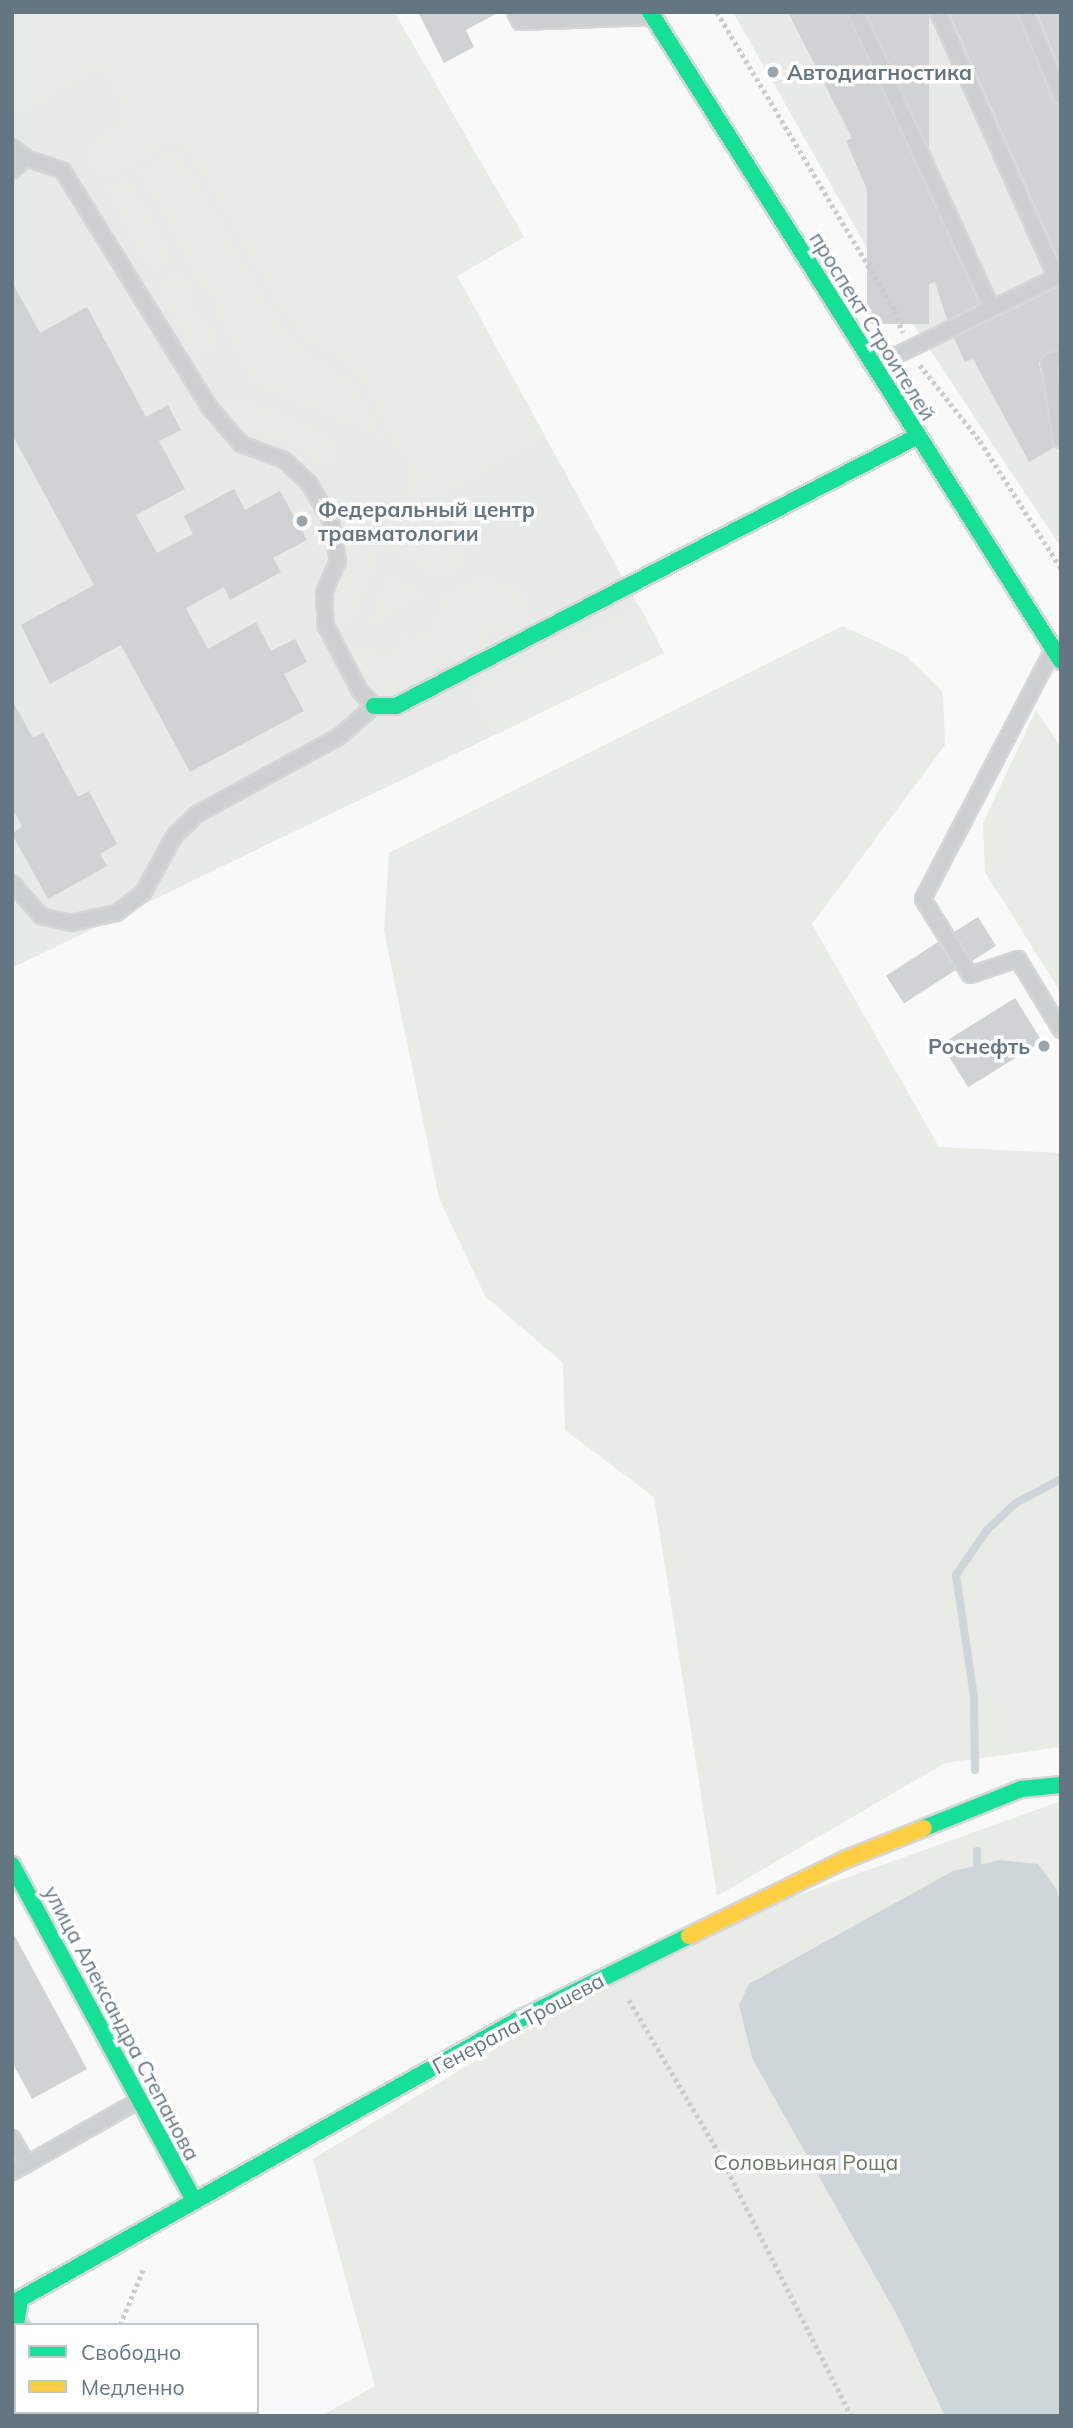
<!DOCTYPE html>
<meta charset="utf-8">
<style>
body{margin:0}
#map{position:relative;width:1073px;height:2428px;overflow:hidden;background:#f9f9f9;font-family:Mulish,sans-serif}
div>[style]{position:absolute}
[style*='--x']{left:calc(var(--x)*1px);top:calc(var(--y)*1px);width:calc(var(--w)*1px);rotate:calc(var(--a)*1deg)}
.built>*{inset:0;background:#e8e9e9}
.green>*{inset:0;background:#e8ebe6;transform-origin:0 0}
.water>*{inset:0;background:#ced6d9}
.stream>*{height:8px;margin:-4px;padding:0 4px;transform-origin:4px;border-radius:4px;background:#ced6d9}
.building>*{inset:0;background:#d0d2d3;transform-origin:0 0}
.path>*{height:4.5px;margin-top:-2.25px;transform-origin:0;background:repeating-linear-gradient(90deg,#cbcccd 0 3.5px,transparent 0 7px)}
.roads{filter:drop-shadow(2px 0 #d5d6d7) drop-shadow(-2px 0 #d5d6d7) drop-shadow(0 2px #d5d6d7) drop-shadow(0 -2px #d5d6d7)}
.lane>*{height:14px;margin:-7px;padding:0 7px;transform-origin:7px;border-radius:7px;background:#cecfd0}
.street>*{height:28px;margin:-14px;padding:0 14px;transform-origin:14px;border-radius:14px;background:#cecfd0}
.fast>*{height:16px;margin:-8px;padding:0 8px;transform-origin:8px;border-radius:8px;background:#16e098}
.slow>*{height:16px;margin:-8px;padding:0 8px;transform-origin:8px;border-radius:8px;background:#ffcf43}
.dots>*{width:19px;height:19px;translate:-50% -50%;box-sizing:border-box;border:4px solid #fff;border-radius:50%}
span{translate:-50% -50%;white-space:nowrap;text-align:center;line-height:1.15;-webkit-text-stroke:7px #fff;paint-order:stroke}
.poi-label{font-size:21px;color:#657683;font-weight:700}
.left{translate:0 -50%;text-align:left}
.right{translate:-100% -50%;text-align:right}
.street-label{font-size:21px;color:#657683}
.park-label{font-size:21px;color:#687a64}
.frame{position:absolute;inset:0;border:14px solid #657683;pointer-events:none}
.legend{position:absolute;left:14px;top:2323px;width:245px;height:91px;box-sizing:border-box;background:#fff;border:2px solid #c1c8cd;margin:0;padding:9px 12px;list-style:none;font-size:21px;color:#657683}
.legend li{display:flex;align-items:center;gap:14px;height:35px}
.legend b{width:35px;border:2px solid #c1c8cd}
</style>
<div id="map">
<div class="built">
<i style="clip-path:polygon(12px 12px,394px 12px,524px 237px,457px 276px,664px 653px,12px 968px)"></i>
<i style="clip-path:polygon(733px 12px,1061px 12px,1061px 547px,893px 294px)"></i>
</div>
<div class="green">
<i style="clip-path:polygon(12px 12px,394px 12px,524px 237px,457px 276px,545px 436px,443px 494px,405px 494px,410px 478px,404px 455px,393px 444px,367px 388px,347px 362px,303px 337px,282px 308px,180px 137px,103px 181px,91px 163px,92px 145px,123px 121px,124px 110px,107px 76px,97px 69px,18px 113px,12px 111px)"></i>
<i style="clip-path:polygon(177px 150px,290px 340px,353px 384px,384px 438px,255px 384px,215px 311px,220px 302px,214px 293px,205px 292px,139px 170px)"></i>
<i style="left:128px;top:177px;width:94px;height:25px;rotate:61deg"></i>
<i style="clip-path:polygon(168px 276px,183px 276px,195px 299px,190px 309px,193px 316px,206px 318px,216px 335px,212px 349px,196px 358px,156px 282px)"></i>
<i style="clip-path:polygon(238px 397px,302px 423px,330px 440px,339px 459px,320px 468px,298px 447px,247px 429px,224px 407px)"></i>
<i style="clip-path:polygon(361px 520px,377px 558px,353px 622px,336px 629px,331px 615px,352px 557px,341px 530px)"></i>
<i style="clip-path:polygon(395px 521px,470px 558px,440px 579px,386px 546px,380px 529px)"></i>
<i style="clip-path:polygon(390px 576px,427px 593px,369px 625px)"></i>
<i style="clip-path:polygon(482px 578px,519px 588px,534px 624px,487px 634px,487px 649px,459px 660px,450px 656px,409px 694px,371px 691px,349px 655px,367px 646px,381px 657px,400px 648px,403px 633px,415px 640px,433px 627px,442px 598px)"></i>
<i style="clip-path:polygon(639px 605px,664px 653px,495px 735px,487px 727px,476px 703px,478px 687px,488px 678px)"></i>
<i style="clip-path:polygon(843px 626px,906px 656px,943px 692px,945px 745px,812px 924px,939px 1147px,1061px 1153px,1061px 1747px,945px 1763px,717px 1896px,654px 1497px,565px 1430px,563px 1363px,485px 1296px,439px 1198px,384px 931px,389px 853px)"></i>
<i style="clip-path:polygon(1036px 710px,1061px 747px,1061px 993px,985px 872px,983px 823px)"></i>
<i style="clip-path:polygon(1061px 1801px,1061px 2416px,321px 2416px,375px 2386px,313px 2159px,678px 1938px)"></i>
</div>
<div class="water">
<i style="clip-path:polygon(1000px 1860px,1038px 1864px,1057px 1890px,1061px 1904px,1061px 2416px,945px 2416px,897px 2315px,752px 2058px,739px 2005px,749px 1984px,953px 1871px)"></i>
</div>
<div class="stream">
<i style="--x:975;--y:1770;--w:73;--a:-90.8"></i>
<i style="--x:974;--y:1697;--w:123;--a:-98.4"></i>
<i style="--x:956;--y:1575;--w:55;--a:-55.4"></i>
<i style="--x:987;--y:1530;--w:40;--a:-43"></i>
<i style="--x:1016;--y:1503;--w:51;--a:-28.1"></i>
<i style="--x:977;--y:1851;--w:23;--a:90"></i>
</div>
<div class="building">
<i style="clip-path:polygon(418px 12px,499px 12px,466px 30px,474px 47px,444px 63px)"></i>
<i style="clip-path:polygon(788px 12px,847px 12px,979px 304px,947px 320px,935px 282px,918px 289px,909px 268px,902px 270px,846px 141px,852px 138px)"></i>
<i style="left:867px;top:12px;width:62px;height:312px"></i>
<i style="clip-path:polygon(949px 12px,1017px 12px,1052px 100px,1061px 106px,1061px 264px)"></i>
<i style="clip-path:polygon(1037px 12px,1061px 12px,1061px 70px)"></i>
<i style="clip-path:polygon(12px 282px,40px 333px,87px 307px,146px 417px,168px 405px,181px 430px,159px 441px,185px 489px,136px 515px,157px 553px,193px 534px,184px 516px,234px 489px,245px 510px,280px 491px,307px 540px,273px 558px,281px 572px,230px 600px,224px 587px,186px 608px,208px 649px,256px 622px,271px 651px,295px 639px,307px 662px,284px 674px,304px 711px,190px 772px,121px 645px,50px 684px,21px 625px,94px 585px,12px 434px)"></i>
<i style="clip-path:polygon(1061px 286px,1061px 349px,1043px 355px,1039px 363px,1055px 447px,1029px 462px,973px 359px,965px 362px,954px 338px)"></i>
<i style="clip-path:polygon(12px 700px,33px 738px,43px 732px,78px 797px,89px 791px,117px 844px,100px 854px,107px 866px,48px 899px,12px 834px,22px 826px,12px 808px)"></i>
<i style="left:978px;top:917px;width:34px;height:28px;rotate:58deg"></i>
<i style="left:938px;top:942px;width:33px;height:62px;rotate:57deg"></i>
<i style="left:1015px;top:998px;width:51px;height:87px;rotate:58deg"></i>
<i style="clip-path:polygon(12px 1931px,87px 2069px,32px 2099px,12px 2062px)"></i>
</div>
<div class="path">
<i style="--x:717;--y:12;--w:348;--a:59.2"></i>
<i style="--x:895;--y:311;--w:23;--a:70"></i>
<i style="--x:920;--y:365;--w:97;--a:51.7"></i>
<i style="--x:980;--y:441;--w:151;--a:57.5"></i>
<i style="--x:629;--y:2000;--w:175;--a:59.5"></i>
<i style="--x:718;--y:2151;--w:297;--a:63.3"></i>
<i style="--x:120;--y:2325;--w:63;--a:-67.5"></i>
</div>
<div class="roads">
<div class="lane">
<i style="--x:515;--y:12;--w:11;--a:63"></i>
<i style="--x:520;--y:22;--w:131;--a:-2.2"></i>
<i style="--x:856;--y:12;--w:324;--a:65.4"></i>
<i style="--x:938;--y:12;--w:290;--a:66"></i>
<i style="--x:1026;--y:12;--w:91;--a:67.4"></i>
<i style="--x:12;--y:147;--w:18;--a:38"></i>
<i style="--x:26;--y:158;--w:39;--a:19"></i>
<i style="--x:63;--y:171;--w:279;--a:58.2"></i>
<i style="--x:210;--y:408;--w:48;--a:49.3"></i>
<i style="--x:241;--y:444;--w:46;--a:20.4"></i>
<i style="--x:284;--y:460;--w:34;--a:43"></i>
<i style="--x:309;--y:483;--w:44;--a:59.9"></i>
<i style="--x:331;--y:521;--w:41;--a:80.1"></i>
<i style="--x:338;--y:561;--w:35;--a:114"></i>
<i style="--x:324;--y:593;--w:33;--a:87"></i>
<i style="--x:326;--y:626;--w:73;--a:62.4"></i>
<i style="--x:360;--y:691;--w:21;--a:47"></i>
<i style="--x:374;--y:706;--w:45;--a:138.6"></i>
<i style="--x:340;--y:736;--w:163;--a:151.4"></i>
<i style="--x:197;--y:814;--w:30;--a:136"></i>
<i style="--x:175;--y:835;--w:66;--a:118.9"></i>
<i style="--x:143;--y:893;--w:34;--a:143"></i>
<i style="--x:116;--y:913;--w:46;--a:167.5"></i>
<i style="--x:71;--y:923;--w:31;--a:-167"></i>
<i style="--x:41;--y:916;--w:44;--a:-131.3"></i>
<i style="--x:12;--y:171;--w:19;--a:-43"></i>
<i style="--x:1061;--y:358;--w:13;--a:162"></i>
<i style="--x:1049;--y:362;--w:79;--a:81.3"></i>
<i style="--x:875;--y:366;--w:207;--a:-26.1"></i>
<i style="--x:1051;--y:654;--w:276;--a:117.6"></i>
<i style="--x:923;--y:899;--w:89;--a:58.3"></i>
<i style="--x:970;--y:975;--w:51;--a:-18.4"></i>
<i style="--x:1018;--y:959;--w:83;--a:58.8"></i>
<i style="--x:12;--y:2138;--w:30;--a:60"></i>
<i style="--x:27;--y:2164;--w:17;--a:152"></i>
<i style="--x:27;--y:2164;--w:128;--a:-29.6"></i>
</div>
<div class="street">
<i style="--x:12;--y:2352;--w:23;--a:-80"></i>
<i style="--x:12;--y:2402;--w:4;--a:27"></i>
<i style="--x:36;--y:2412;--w:9;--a:27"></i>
</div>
<div class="fast">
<i style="--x:650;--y:12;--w:768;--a:57.65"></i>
<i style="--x:374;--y:706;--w:22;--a:0"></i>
<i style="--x:396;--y:706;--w:588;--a:-27.35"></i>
<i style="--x:924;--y:1828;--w:105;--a:-21.9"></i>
<i style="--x:1021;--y:1789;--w:40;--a:-5.7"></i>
<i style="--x:12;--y:1865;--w:383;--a:61.5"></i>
<i style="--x:16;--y:2325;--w:26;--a:-81"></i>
<i style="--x:20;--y:2299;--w:571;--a:-29.26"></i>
<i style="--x:518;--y:2020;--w:191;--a:-26.2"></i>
</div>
<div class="slow">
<i style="--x:689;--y:1936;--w:173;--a:-26.1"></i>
<i style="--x:844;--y:1860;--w:86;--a:-21.8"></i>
</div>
</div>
<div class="dots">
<i style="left:773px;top:72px;background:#99a4ac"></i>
<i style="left:302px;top:521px;background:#99a4ac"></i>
<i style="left:1044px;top:1046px;background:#99a4ac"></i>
</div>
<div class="poi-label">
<span class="left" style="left:787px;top:72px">Автодиагностика</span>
<span class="left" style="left:318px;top:521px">Федеральный центр<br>травматологии</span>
<span class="right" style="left:1030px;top:1046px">Роснефть</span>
</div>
<div class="street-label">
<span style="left:873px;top:326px;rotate:58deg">проспект Строителей</span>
<span style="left:122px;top:2023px;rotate:62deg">улица Александра Степанова</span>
<span style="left:518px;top:2023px;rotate:-28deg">Генерала Трошева</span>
</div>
<div class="park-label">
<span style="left:806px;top:2162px">Соловьиная Роща</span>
</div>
<div class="frame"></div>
<ul class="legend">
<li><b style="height:9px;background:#16e098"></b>Свободно</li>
<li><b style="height:9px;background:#ffcf43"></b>Медленно</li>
</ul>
</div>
